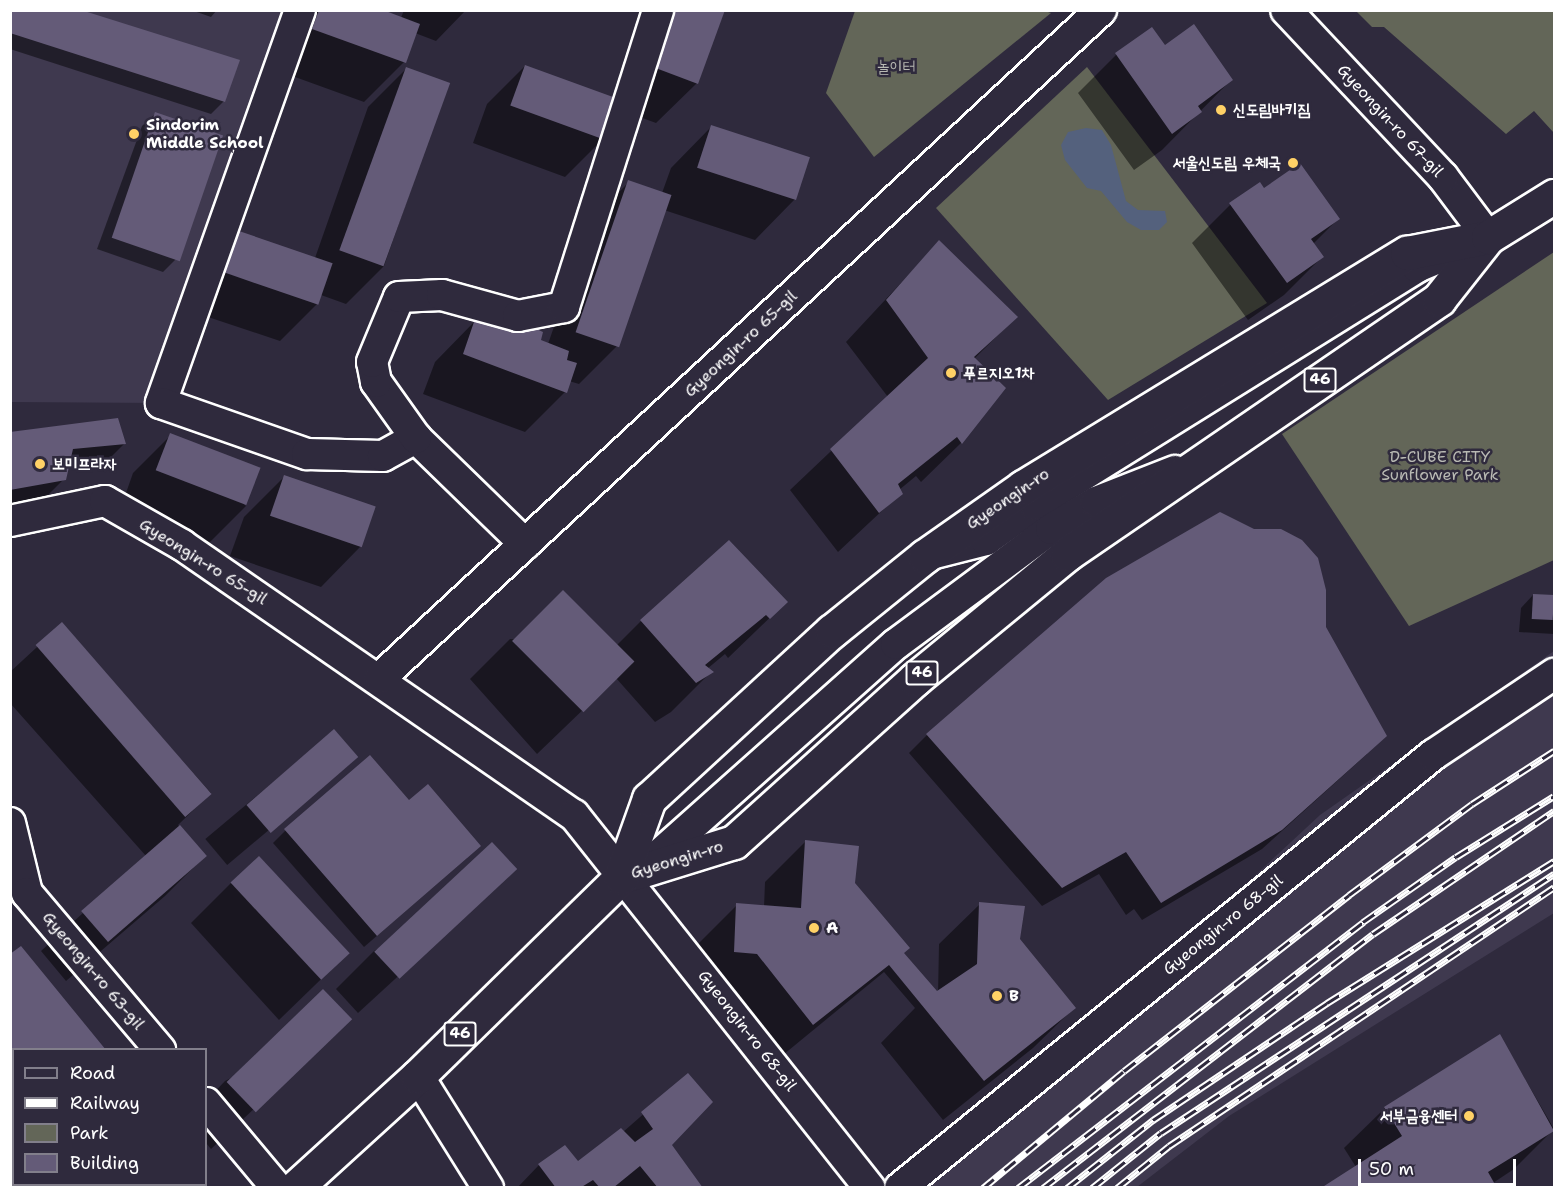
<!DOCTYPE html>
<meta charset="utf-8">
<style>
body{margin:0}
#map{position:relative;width:1565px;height:1198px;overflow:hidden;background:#2f2a3d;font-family:"Shantell Sans","Poor Story",sans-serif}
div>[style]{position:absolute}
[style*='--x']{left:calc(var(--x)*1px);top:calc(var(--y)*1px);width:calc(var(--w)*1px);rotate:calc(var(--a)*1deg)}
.built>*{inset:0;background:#3f394f}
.green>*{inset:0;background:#636658}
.water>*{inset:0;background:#54617d}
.shadow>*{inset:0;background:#0007;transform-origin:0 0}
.building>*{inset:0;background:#645b78;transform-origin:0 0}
.roads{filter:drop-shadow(2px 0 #fff) drop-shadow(-2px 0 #fff) drop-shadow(0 2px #fff) drop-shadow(0 -2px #fff)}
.minor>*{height:30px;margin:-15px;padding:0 15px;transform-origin:15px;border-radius:15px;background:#2f2a3d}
.major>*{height:33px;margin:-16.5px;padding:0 16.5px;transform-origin:16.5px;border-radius:16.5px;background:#2f2a3d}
.rail>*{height:7px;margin-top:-3.5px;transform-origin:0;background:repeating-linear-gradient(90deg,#2f2a3d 0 14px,#fff 0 28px);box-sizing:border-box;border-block:2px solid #fff}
.dots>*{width:16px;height:16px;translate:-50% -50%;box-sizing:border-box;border:3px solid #2f2a3d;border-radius:50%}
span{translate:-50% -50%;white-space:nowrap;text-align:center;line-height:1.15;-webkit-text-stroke:5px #2f2a3d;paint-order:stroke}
.shield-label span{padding:2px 4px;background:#2f2a3d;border:2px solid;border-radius:4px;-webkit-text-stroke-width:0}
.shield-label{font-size:15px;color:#fff;font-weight:700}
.park-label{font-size:16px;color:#b9bab4}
.poi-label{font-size:16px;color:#fff;font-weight:700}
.left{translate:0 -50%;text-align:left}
.right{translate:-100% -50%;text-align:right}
.street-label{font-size:16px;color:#fff}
.frame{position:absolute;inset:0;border:12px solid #fff;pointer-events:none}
.legend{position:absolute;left:12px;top:1048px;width:195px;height:138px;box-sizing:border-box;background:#2f2a3d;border:2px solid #827f8b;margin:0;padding:8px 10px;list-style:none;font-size:18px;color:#fff}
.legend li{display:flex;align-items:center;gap:12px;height:30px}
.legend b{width:30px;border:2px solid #827f8b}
.scale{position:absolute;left:1358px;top:1159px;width:158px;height:27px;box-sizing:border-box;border:3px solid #fff;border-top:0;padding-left:8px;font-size:18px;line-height:21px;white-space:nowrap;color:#fff;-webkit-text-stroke:4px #2f2a3d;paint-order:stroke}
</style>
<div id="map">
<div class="built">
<i style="clip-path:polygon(10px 11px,300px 11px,161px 403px,11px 402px)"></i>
<i style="clip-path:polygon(1554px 651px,1554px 913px,1229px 1116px,1137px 1187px,919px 1188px,1320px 815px)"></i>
</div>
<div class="green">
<i style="clip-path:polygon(1042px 10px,1051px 13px,874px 157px,826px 93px,855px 11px)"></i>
<i style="clip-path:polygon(1356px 11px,1554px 11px,1554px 133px,1534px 111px,1506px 134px,1384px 27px,1372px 27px)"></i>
<i style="clip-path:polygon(1087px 67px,1267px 303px,1108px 400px,936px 208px)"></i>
<i style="clip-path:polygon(1554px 252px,1554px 560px,1409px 626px,1282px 434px)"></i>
</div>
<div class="water">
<i style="clip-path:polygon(1086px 128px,1102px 130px,1111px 145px,1126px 201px,1138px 210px,1165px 211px,1167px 222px,1159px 230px,1141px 230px,1127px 222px,1101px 191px,1087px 188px,1065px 160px,1061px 145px,1068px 132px)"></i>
</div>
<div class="shadow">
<i style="clip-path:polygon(10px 10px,224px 101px,211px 114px,10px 49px)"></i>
<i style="clip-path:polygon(191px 10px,217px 10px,211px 17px)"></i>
<i style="clip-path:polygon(308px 10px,379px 10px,401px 18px,404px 10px,466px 10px,436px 41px,415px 33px,404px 62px,364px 102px,273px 69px)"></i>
<i style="clip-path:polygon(649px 10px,723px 10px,697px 83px,656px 123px,615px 108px,603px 139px,565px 177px,473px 143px,487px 104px,525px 66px,616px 100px)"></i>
<i style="clip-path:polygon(1152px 29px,1165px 47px,1231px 80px,1162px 150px,1134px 170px,1078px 93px,1116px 55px)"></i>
<i style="clip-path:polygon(406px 69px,448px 84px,384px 266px,346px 304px,321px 295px,318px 303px,280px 341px,187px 310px,201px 270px,239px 232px,315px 258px,368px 107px)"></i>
<i style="clip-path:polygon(155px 114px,176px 259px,163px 272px,97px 249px,142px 126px)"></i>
<i style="clip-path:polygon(711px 127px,795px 199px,755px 240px,664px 210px,617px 346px,579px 384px,569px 381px,565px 392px,525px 432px,423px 394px,435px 362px,475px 321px,548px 344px,591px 220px,629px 182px,662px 193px,671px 168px)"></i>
<i style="clip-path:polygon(1264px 190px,1338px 219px,1313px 244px,1322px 257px,1284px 295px,1248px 320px,1192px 243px,1230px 205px)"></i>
<i style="clip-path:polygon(939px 242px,1016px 317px,974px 359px,1004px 388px,961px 443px,921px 482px,916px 476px,899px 490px,901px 493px,838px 552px,790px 490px,888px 397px,846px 342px)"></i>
<i style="clip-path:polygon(10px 432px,124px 444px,106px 462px,67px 466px,64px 479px,45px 498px,10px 504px)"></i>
<i style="clip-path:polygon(171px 435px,246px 506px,208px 544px,120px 510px,133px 473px)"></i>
<i style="clip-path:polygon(284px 477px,361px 546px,321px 587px,230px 556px,244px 517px)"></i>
<i style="clip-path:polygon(1533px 595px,1554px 597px,1554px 634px,1519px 632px,1521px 608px)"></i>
<i style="clip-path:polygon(786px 602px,728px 658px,725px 654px,707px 669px,711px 672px,671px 712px,655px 722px,616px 678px,537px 754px,470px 679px,510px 639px,616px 646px,641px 621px)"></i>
<i style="clip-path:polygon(62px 624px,211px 793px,178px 825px,205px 856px,165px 896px,66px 981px,41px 951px,146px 856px,10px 703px,10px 672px)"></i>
<i style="clip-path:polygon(1324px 627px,1367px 754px,1262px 849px,1142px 920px,1134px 909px,1126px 915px,1099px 874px,1042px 906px,909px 753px,927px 735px)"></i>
<i style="left:334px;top:731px;width:34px;height:168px;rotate:50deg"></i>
<i style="clip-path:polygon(409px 802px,467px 858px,364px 947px,273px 843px,286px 830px)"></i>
<i style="clip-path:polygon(806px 841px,854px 884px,902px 954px,938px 994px,939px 944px,980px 904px,1074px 1008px,1033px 1048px,943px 1120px,881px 1043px,915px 1008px,884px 972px,772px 1064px,717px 994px,694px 992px,697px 945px,737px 905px,764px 907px,765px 882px)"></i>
<i style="clip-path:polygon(515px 869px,358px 1013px,336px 989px,374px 951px)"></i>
<i style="clip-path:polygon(231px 883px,347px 954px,279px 1020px,191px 923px)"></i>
<i style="clip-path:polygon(10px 956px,14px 1184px,148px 1184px,145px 1188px,10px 1188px)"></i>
<i style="clip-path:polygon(350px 1019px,211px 1149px,206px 1143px,206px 1101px,225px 1081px)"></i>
<i style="clip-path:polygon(1500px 1036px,1554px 1129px,1514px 1169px,1493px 1183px,1356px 1167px,1344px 1148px,1385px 1108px)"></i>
<i style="clip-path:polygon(688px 1075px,670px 1145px,701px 1188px,517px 1188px,539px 1165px,577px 1163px,623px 1132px)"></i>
</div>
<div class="building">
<i style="clip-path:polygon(10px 10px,81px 10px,240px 60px,225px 102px,10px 33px)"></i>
<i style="clip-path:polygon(319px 10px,383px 10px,420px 24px,406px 63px,312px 29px)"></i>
<i style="clip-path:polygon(673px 10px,725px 10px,698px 84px,653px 67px)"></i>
<i style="clip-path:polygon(1194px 24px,1233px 80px,1198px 106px,1202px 112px,1172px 134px,1115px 53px,1152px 27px,1165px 45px)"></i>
<i style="left:525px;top:65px;width:101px;height:43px;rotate:20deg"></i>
<i style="left:406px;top:67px;width:47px;height:195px;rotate:20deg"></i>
<i style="left:155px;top:112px;width:72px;height:133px;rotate:19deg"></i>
<i style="left:711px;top:125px;width:104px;height:45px;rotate:18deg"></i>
<i style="clip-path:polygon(1300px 163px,1340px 219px,1311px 239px,1324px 257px,1287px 283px,1229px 203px,1260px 182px,1264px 188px)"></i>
<i style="left:628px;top:180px;width:46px;height:161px;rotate:19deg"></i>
<i style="left:239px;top:231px;width:99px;height:44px;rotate:19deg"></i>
<i style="clip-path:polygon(939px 240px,1018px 317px,974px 357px,1006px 388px,962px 444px,957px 437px,898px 484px,903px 494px,879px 513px,830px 449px,928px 358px,886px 300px)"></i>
<i style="clip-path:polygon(475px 319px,525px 324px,543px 332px,541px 340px,569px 351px,567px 360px,577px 363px,567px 393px,463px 354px)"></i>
<i style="clip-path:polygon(118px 418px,126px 444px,73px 449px,66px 480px,10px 490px,10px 432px)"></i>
<i style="left:170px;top:433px;width:97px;height:40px;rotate:21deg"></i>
<i style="left:284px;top:475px;width:97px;height:43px;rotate:19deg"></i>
<i style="clip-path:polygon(1220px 512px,1254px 529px,1281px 529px,1302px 540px,1318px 558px,1326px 590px,1326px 627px,1387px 736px,1282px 830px,1161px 903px,1126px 852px,1062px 888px,926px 734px,1106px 578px)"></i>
<i style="clip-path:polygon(729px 540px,788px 602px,770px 619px,766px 615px,705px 665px,714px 672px,696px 683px,640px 620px)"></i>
<i style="left:563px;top:590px;width:101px;height:72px;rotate:45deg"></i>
<i style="left:1533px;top:594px;width:21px;height:25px;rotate:3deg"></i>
<i style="left:62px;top:622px;width:228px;height:35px;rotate:49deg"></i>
<i style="left:334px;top:729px;width:37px;height:116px;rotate:49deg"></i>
<i style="clip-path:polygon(370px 755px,409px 800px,428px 784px,481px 846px,377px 936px,284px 829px)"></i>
<i style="left:180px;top:825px;width:41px;height:131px;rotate:49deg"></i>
<i style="clip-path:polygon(805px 840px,859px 846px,855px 883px,910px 948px,904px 953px,937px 991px,977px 964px,979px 902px,1025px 906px,1020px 939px,1076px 1008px,984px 1081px,889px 965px,813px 1025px,757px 954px,734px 952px,736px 903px,801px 908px)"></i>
<i style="left:492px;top:842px;width:37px;height:161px;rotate:47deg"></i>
<i style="left:259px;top:856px;width:133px;height:39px;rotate:47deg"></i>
<i style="clip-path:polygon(21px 946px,106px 1050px,14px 1050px,14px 1178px,10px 954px)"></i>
<i style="left:323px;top:989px;width:42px;height:134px;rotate:46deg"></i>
<i style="clip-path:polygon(1500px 1034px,1554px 1131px,1488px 1172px,1497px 1188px,1321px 1188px,1402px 1136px,1384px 1107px)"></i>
<i style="clip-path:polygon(688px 1073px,713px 1102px,672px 1145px,703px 1188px,658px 1188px,640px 1166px,613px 1188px,600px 1188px,593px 1180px,580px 1188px,556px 1188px,538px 1164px,565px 1145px,578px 1161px,621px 1128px,635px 1142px,653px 1129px,641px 1112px)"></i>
<i style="clip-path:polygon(19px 1184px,142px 1184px,138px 1188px)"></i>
</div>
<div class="roads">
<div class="minor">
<i style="--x:300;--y:10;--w:417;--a:109.5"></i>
<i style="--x:161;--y:403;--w:155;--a:19.3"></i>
<i style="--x:307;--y:454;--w:76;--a:1.5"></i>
<i style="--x:383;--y:456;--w:38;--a:-29"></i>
<i style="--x:10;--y:521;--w:97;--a:-11.9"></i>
<i style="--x:105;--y:501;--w:89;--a:29.7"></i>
<i style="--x:182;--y:545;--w:476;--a:34.6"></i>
<i style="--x:574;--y:815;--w:476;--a:51.6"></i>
<i style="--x:525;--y:544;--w:152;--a:-135.8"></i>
<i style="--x:416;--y:438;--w:69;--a:-125.5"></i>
<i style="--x:376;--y:382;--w:20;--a:-101"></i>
<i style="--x:372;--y:362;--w:70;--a:-67.4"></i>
<i style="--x:399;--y:297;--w:43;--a:-2.7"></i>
<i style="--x:442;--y:295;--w:79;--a:15.4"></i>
<i style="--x:518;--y:316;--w:47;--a:-11.1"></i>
<i style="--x:564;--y:307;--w:312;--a:-72.4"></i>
<i style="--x:931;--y:554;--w:57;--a:-14.3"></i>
<i style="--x:986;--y:540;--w:60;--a:-35.5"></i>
<i style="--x:1035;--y:505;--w:450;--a:-31.9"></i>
<i style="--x:1417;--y:267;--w:77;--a:-22.9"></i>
<i style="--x:1488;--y:237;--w:75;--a:-126.9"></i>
<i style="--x:1443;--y:177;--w:229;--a:-133.2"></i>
<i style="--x:380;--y:678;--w:983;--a:-42.81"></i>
<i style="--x:10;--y:823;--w:72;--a:76.3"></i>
<i style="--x:27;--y:893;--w:206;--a:49.7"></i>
<i style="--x:641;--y:871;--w:341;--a:-41.7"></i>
<i style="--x:896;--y:644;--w:193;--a:-36.6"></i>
<i style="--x:1051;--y:529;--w:52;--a:-31"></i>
<i style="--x:1096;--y:502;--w:85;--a:-21.4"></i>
<i style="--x:418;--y:1076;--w:132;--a:58"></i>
<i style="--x:206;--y:1103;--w:111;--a:50.1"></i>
<i style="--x:900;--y:1188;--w:687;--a:-39.09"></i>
<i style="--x:1433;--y:755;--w:146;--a:-33.8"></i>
</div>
<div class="major">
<i style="--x:621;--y:877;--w:118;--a:-17.2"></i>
<i style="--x:734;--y:842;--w:244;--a:-42"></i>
<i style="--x:915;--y:679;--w:197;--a:-39.4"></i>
<i style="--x:1067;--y:554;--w:451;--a:-34.4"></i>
<i style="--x:1439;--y:299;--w:79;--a:-51.7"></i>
<i style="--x:295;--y:1188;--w:166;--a:-42.3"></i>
<i style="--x:418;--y:1076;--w:284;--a:-44.4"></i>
<i style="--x:621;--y:877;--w:83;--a:-70.3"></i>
<i style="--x:649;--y:799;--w:248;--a:-42.6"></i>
<i style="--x:832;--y:631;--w:119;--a:-38.9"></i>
<i style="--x:925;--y:556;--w:120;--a:-35.1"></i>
<i style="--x:1023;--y:487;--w:450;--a:-31.4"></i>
<i style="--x:1407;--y:253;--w:83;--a:-11.2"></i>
<i style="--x:1488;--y:237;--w:78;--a:-31.8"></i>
</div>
</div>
<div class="rail">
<i style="--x:983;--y:1188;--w:183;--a:-39.7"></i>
<i style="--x:1124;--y:1071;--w:286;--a:-38"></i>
<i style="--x:1349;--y:895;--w:153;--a:-36.5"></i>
<i style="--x:1472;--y:804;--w:98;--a:-32.9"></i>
<i style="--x:1018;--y:1188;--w:436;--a:-37.6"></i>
<i style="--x:1363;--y:922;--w:113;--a:-35"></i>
<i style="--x:1456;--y:857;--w:115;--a:-31.9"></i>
<i style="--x:1043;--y:1188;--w:416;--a:-37.6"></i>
<i style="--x:1373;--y:934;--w:219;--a:-34.2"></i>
<i style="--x:1067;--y:1188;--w:110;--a:-38.3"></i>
<i style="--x:1153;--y:1120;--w:210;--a:-33.9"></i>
<i style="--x:1327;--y:1003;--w:268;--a:-32"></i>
<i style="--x:1092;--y:1188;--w:88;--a:-38.6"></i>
<i style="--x:1161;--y:1133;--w:471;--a:-33.4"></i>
<i style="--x:1117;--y:1188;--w:67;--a:-38.9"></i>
<i style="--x:1169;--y:1146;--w:464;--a:-33.9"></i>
</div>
<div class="dots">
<i style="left:1221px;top:110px;background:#ffd166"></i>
<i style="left:134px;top:134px;background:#ffd166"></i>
<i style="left:1293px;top:163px;background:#ffd166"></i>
<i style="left:951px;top:373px;background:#ffd166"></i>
<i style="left:40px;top:464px;background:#ffd166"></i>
<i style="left:814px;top:928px;background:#ffd166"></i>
<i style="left:997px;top:996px;background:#ffd166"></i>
<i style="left:1469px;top:1116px;background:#ffd166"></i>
</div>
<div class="shield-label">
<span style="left:1320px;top:380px">46</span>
<span style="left:922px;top:673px">46</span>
<span style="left:460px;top:1034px">46</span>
</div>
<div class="park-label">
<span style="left:896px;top:67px">놀이터</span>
<span style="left:1440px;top:466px">D-CUBE CITY<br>Sunflower Park</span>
</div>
<div class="poi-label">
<span class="left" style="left:1233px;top:110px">신도림바키짐</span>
<span class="left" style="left:146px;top:134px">Sindorim<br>Middle School</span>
<span class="right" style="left:1281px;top:163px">서울신도림 우체국</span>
<span class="left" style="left:963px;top:373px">푸르지오1차</span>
<span class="left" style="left:52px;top:464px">보미프라자</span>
<span class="left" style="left:826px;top:928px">A</span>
<span class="left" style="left:1009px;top:996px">B</span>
<span class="right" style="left:1457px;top:1116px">서부금융센터</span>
</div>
<div class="street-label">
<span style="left:1390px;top:121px;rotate:47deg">Gyeongin-ro 67-gil</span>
<span style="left:741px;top:344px;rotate:-43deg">Gyeongin-ro 65-gil</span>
<span style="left:1008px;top:499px;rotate:-34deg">Gyeongin-ro</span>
<span style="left:203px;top:562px;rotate:32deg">Gyeongin-ro 65-gil</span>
<span style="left:677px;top:860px;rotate:-17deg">Gyeongin-ro</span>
<span style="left:1223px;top:925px;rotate:-39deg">Gyeongin-ro 68-gil</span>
<span style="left:93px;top:971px;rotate:50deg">Gyeongin-ro 63-gil</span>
<span style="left:747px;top:1031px;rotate:52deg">Gyeongin-ro 68-gil</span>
</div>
<div class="frame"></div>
<ul class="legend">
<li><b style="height:8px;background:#2f2a3d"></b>Road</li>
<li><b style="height:8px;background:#fff"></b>Railway</li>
<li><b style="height:16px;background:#636658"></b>Park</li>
<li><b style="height:16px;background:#645b78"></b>Building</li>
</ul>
<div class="scale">50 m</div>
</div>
